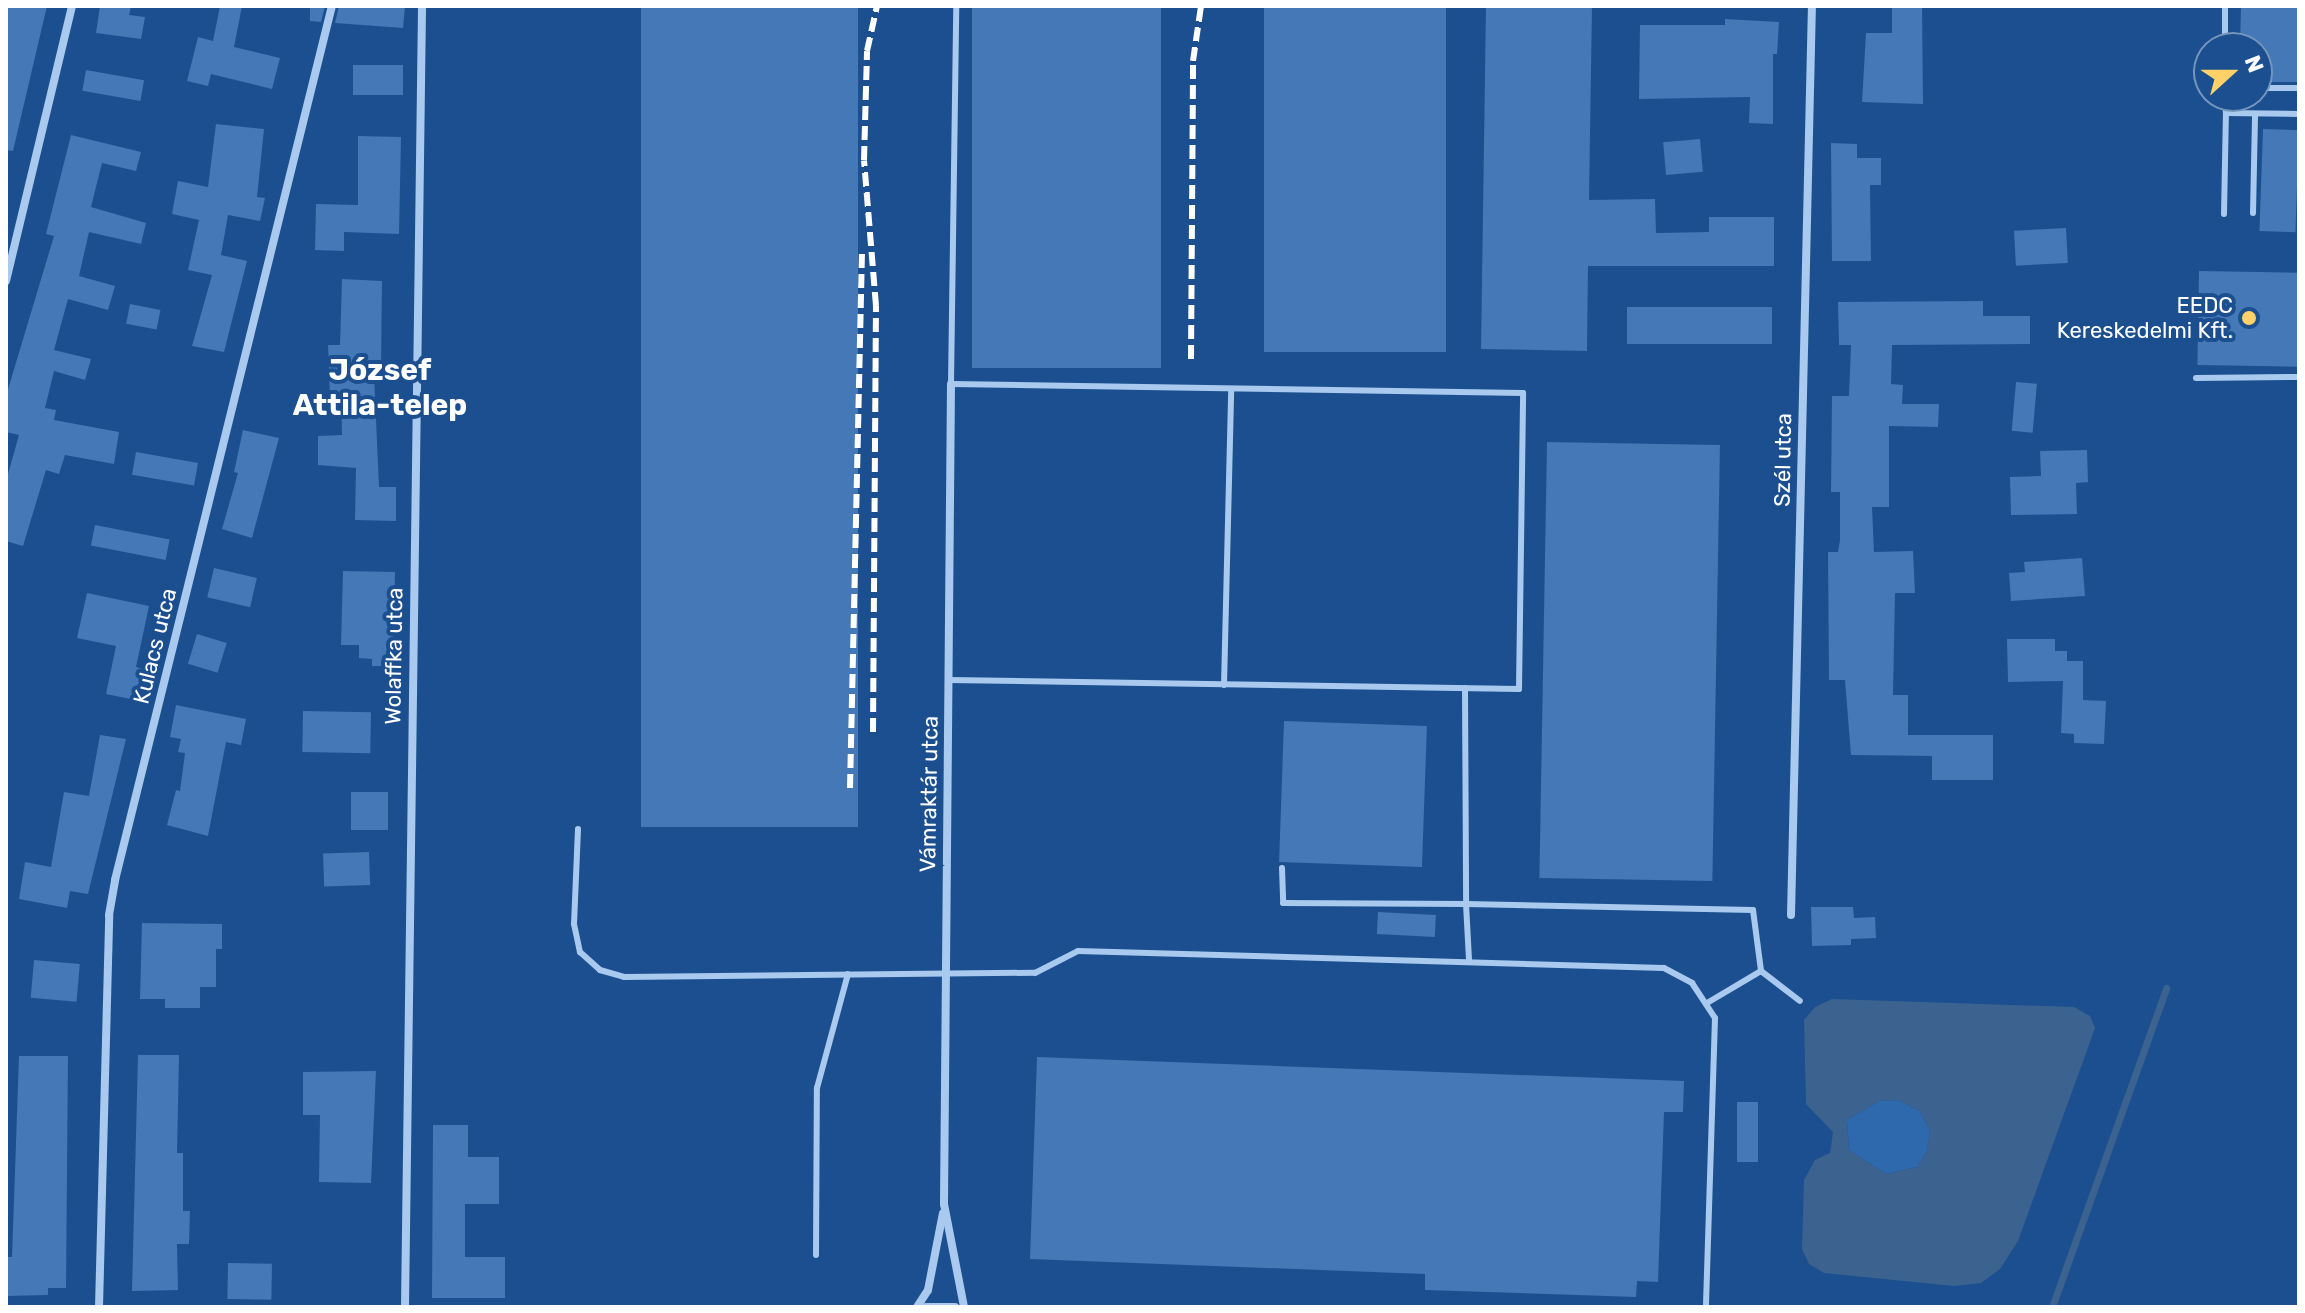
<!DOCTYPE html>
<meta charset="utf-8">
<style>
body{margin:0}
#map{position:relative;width:2305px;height:1313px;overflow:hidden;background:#1b4f8f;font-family:Rubik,sans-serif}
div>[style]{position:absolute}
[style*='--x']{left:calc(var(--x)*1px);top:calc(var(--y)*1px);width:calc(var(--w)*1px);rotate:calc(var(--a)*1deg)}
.green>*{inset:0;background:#2e69ad}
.water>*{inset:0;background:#3c6290}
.stream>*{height:7px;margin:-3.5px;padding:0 3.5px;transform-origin:3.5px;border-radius:3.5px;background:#3c6290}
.building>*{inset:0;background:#4478b7;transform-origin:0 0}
.service>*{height:6px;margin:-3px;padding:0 3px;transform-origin:3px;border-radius:3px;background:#a9c9ee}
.minor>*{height:8px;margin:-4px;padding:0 4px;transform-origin:4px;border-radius:4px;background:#a9c9ee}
.rail>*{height:6px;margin-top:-3px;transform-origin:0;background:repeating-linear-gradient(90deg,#fff 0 14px,transparent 0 20px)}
.dots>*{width:22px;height:22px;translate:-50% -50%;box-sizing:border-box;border:4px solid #1b4f8f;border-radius:50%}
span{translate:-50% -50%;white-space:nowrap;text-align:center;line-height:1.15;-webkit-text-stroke:8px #1b4f8f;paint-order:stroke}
.poi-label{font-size:22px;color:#fff}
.right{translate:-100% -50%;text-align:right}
.street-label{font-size:22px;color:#fff}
.district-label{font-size:30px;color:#fff;font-weight:700}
.frame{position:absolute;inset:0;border:8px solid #fff;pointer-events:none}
.north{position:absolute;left:2193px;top:32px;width:80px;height:80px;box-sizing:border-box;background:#1b4f8f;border:2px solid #7695bc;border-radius:50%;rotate:69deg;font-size:22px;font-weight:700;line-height:32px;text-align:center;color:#fff}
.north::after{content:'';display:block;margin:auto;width:28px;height:36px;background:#ffd166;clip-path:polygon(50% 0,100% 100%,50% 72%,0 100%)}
</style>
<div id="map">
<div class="green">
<i style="clip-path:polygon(1898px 1100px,1920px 1111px,1930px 1131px,1927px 1151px,1917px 1167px,1886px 1174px,1849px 1150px,1847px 1120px,1879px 1101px)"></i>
</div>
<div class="water">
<i style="clip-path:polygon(evenodd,1832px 999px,2074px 1007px,2090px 1016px,2095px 1028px,2018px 1241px,2000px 1269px,1981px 1283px,1954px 1286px,1824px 1273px,1809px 1264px,1802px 1249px,1804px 1180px,1815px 1160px,1830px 1153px,1833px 1132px,1806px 1104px,1804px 1020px,1815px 1007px,1832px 999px,1898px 1100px,1920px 1111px,1930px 1131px,1927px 1151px,1917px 1167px,1886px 1174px,1849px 1150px,1847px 1120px,1879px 1101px,1898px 1100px)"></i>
</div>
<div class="stream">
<i style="--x:2052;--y:1307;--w:339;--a:-70.3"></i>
</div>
<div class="building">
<i style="clip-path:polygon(6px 6px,47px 6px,13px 151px,6px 150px)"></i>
<i style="clip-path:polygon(100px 6px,131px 6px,129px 15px,145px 17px,141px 39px,96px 33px)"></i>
<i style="clip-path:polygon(220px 6px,242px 6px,234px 47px,280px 58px,272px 89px,211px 74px,208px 86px,187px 81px,198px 37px,213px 41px)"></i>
<i style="clip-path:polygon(310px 6px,325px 6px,321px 22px,310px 21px)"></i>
<i style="clip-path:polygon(339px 6px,405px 6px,403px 28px,335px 23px)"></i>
<i style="left:641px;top:6px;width:217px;height:821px"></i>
<i style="left:972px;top:6px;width:189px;height:362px"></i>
<i style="left:1264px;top:6px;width:182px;height:346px"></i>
<i style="clip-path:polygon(1486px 6px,1592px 6px,1589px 200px,1655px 199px,1656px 233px,1709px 232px,1709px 217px,1774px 217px,1774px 266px,1588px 266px,1587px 351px,1481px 349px)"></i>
<i style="clip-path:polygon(1892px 6px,1922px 6px,1923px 104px,1862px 102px,1866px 33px,1892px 33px)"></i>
<i style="clip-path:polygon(2241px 6px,2299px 6px,2299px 82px,2257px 82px,2257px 48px,2240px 48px)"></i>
<i style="clip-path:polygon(1725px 19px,1779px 22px,1777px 54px,1773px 54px,1773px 124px,1749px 123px,1750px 97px,1639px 99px,1640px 25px,1725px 25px)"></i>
<i style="left:403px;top:65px;width:30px;height:50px;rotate:90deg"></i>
<i style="left:86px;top:70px;width:59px;height:21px;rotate:10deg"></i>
<i style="clip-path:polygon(216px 124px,264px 129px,257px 197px,265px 198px,260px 221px,228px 215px,221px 255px,247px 261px,224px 352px,192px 346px,212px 275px,188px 270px,199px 220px,172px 214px,178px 181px,208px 187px)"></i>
<i style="left:2263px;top:129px;width:36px;height:102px;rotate:2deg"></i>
<i style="clip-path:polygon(71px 135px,141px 152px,136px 171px,102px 163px,91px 207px,146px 223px,141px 244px,89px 232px,79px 276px,115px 286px,108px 310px,68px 299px,54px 350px,91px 359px,85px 380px,54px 371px,45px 408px,56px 410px,54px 420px,119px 432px,114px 464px,65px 455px,59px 474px,46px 470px,23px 546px,6px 541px,6px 481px,19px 435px,6px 432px,6px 396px,54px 236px,46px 234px)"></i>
<i style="clip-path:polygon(358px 136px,401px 137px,399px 234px,344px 232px,344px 251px,315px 250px,316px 204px,358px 205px)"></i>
<i style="left:1700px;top:139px;width:33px;height:37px;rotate:85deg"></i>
<i style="clip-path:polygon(1831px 143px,1857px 144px,1857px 158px,1881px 158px,1881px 185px,1870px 185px,1871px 261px,1832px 261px)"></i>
<i style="left:2066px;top:228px;width:35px;height:52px;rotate:87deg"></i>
<i style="left:2199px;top:271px;width:100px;height:94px;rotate:1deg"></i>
<i style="clip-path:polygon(342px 279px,382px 281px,381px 373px,374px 374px,379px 487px,396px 487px,396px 521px,355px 520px,356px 468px,318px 465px,318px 436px,342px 435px,341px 398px,330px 398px,328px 345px,340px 345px)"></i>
<i style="clip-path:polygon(1983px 301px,1983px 316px,2030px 316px,2030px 344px,1892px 345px,1891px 384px,1903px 385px,1902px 404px,1939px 404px,1938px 427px,1889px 426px,1889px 507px,1872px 507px,1874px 552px,1913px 551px,1915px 593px,1895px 593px,1893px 695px,1908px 695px,1908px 735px,1993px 735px,1993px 780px,1932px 780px,1932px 756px,1851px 755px,1845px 680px,1829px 680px,1828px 552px,1838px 552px,1840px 540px,1840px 492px,1831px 492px,1832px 396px,1849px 396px,1851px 345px,1839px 345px,1838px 302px)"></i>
<i style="left:130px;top:304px;width:31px;height:20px;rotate:11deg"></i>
<i style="left:1772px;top:307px;width:37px;height:145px;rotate:90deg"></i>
<i style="left:2016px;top:382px;width:21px;height:49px;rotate:5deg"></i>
<i style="clip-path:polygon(243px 430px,279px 438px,252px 538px,222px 529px,238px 473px,234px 472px)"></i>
<i style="left:1547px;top:442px;width:173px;height:436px;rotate:1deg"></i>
<i style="clip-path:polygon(2087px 450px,2088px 482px,2076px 483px,2077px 514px,2011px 515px,2010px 477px,2041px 476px,2040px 451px)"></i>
<i style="left:136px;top:452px;width:63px;height:23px;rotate:10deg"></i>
<i style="left:95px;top:525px;width:76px;height:21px;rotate:11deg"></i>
<i style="clip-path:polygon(2082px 558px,2085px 596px,2011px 601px,2009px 573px,2025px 572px,2024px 562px)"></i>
<i style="left:214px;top:568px;width:44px;height:30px;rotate:13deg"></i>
<i style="clip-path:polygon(343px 571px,395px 572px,393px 666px,372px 666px,372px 659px,359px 658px,359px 645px,341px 645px)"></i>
<i style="clip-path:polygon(87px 593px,149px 606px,136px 667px,146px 670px,140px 701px,106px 694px,116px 646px,77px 638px)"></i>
<i style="left:197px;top:634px;width:31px;height:31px;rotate:17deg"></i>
<i style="clip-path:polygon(2007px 639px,2055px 639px,2055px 651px,2067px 651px,2067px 661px,2083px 661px,2083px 700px,2106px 701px,2104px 744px,2074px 743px,2074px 734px,2061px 733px,2063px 681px,2008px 682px)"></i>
<i style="clip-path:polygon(176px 705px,246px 719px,241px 745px,226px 742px,208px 836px,167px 825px,176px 790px,180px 791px,185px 753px,178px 752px,181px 739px,170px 737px)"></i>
<i style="left:303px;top:711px;width:68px;height:41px;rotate:1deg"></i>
<i style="left:1284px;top:721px;width:143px;height:141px;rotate:2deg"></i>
<i style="clip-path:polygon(100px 735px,126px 739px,88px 894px,70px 891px,67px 908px,19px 899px,25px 862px,51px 867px,64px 792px,89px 796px)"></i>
<i style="left:351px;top:792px;width:37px;height:38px"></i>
<i style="left:369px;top:852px;width:33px;height:46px;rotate:88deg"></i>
<i style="clip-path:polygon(1811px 907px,1853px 907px,1854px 918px,1875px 917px,1876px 938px,1851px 939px,1851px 945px,1812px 946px)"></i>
<i style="left:1378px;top:912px;width:58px;height:22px;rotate:3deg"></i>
<i style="clip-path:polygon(142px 923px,222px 924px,222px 949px,216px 949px,216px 987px,200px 987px,200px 1008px,165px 1008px,165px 999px,140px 999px)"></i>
<i style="left:34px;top:960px;width:46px;height:38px;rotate:5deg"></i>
<i style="clip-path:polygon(138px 1055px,179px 1055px,177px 1153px,183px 1153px,183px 1211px,190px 1211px,189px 1244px,177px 1244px,178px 1290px,132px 1291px)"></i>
<i style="clip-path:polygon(19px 1056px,68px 1056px,66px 1288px,48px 1288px,48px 1295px,6px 1296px,6px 1257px,12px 1257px)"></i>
<i style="clip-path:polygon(1037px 1057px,1684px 1081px,1683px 1112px,1664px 1112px,1658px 1282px,1637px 1281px,1636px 1297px,1425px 1290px,1425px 1274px,1030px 1259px)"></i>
<i style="clip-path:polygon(376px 1071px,371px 1183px,319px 1182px,320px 1115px,303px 1115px,303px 1072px)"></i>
<i style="left:1737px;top:1102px;width:21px;height:60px"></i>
<i style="clip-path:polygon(433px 1125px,468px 1125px,468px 1157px,499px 1157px,499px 1204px,465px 1204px,465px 1257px,505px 1257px,505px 1298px,432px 1298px)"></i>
<i style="left:228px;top:1263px;width:44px;height:36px;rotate:1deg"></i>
</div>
<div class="service">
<i style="--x:2225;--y:48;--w:42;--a:-90"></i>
<i style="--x:2257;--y:88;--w:42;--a:0"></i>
<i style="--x:2225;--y:96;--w:17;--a:87"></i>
<i style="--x:2253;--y:213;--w:99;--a:-88.8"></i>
<i style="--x:2224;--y:214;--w:101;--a:-88.9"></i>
<i style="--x:2226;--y:113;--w:73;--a:0.8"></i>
<i style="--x:2196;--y:378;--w:103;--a:-0.6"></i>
<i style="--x:949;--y:680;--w:570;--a:0.9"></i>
<i style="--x:1519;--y:689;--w:296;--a:-89.2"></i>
<i style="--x:1523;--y:393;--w:572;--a:-179.1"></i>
<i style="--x:951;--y:384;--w:378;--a:-89.2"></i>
<i style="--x:1224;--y:685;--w:296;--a:-88.6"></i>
<i style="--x:1465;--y:688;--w:216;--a:89.7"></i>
<i style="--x:1466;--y:904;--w:287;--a:1.2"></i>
<i style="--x:1753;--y:910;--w:62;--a:82.5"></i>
<i style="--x:1761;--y:971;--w:49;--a:37.6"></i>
<i style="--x:578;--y:829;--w:95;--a:92.4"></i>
<i style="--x:574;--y:924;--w:29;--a:78"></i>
<i style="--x:580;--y:952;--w:27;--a:42"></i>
<i style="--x:600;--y:970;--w:25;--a:16"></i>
<i style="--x:624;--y:977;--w:411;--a:-0.6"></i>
<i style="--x:1035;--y:973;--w:48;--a:-27.1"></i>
<i style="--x:1078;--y:951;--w:586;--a:1.66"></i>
<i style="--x:1664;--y:968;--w:32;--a:28"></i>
<i style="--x:1692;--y:983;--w:42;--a:56.7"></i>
<i style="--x:1715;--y:1018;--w:289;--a:91.8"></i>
<i style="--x:1282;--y:868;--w:35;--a:88"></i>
<i style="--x:1283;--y:903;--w:183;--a:0.3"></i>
<i style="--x:1466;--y:904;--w:56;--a:86.9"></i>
<i style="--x:1707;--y:1003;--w:63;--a:-30.7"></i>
<i style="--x:816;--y:1255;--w:167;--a:-89.7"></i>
<i style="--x:817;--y:1088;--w:118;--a:-74.8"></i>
</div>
<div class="minor">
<i style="--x:6;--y:281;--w:283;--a:-76.5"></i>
<i style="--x:951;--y:384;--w:820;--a:90.49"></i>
<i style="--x:944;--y:1204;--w:105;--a:79"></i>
<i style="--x:1791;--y:915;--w:909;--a:-88.68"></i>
<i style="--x:99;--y:1307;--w:392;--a:-88.5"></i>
<i style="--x:109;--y:915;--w:36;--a:-80"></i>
<i style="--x:115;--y:880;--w:901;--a:-76.06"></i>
<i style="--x:405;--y:1307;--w:1301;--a:-89.25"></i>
<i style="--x:917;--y:1307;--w:20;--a:-57"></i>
<i style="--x:928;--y:1290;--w:78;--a:-79"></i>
<i style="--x:926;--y:1307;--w:29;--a:0"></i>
</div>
<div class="rail">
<i style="--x:1191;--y:359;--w:298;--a:-89.6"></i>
<i style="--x:1193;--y:61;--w:56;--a:-81.7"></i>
<i style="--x:873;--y:732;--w:426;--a:-89.6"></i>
<i style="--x:876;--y:306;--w:146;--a:-94.7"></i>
<i style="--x:864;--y:160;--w:109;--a:-88.4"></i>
<i style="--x:867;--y:51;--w:46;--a:-77.5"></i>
<i style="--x:850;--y:788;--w:536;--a:-88.72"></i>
</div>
<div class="dots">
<i style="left:2249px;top:318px;background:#ffd166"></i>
</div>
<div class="poi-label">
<span class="right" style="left:2233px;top:318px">EEDC<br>Kereskedelmi Kft.</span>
</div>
<div class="street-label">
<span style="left:1783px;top:460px;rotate:-89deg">Szél utca</span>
<span style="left:155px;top:646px;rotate:-76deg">Kulacs utca</span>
<span style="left:394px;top:656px;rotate:-89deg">Wolaffka utca</span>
<span style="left:929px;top:794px;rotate:-89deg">Vámraktár utca</span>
</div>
<div class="district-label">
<span style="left:380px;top:387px">József<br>Attila-telep</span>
</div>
<div class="frame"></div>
<div class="north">N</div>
</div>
